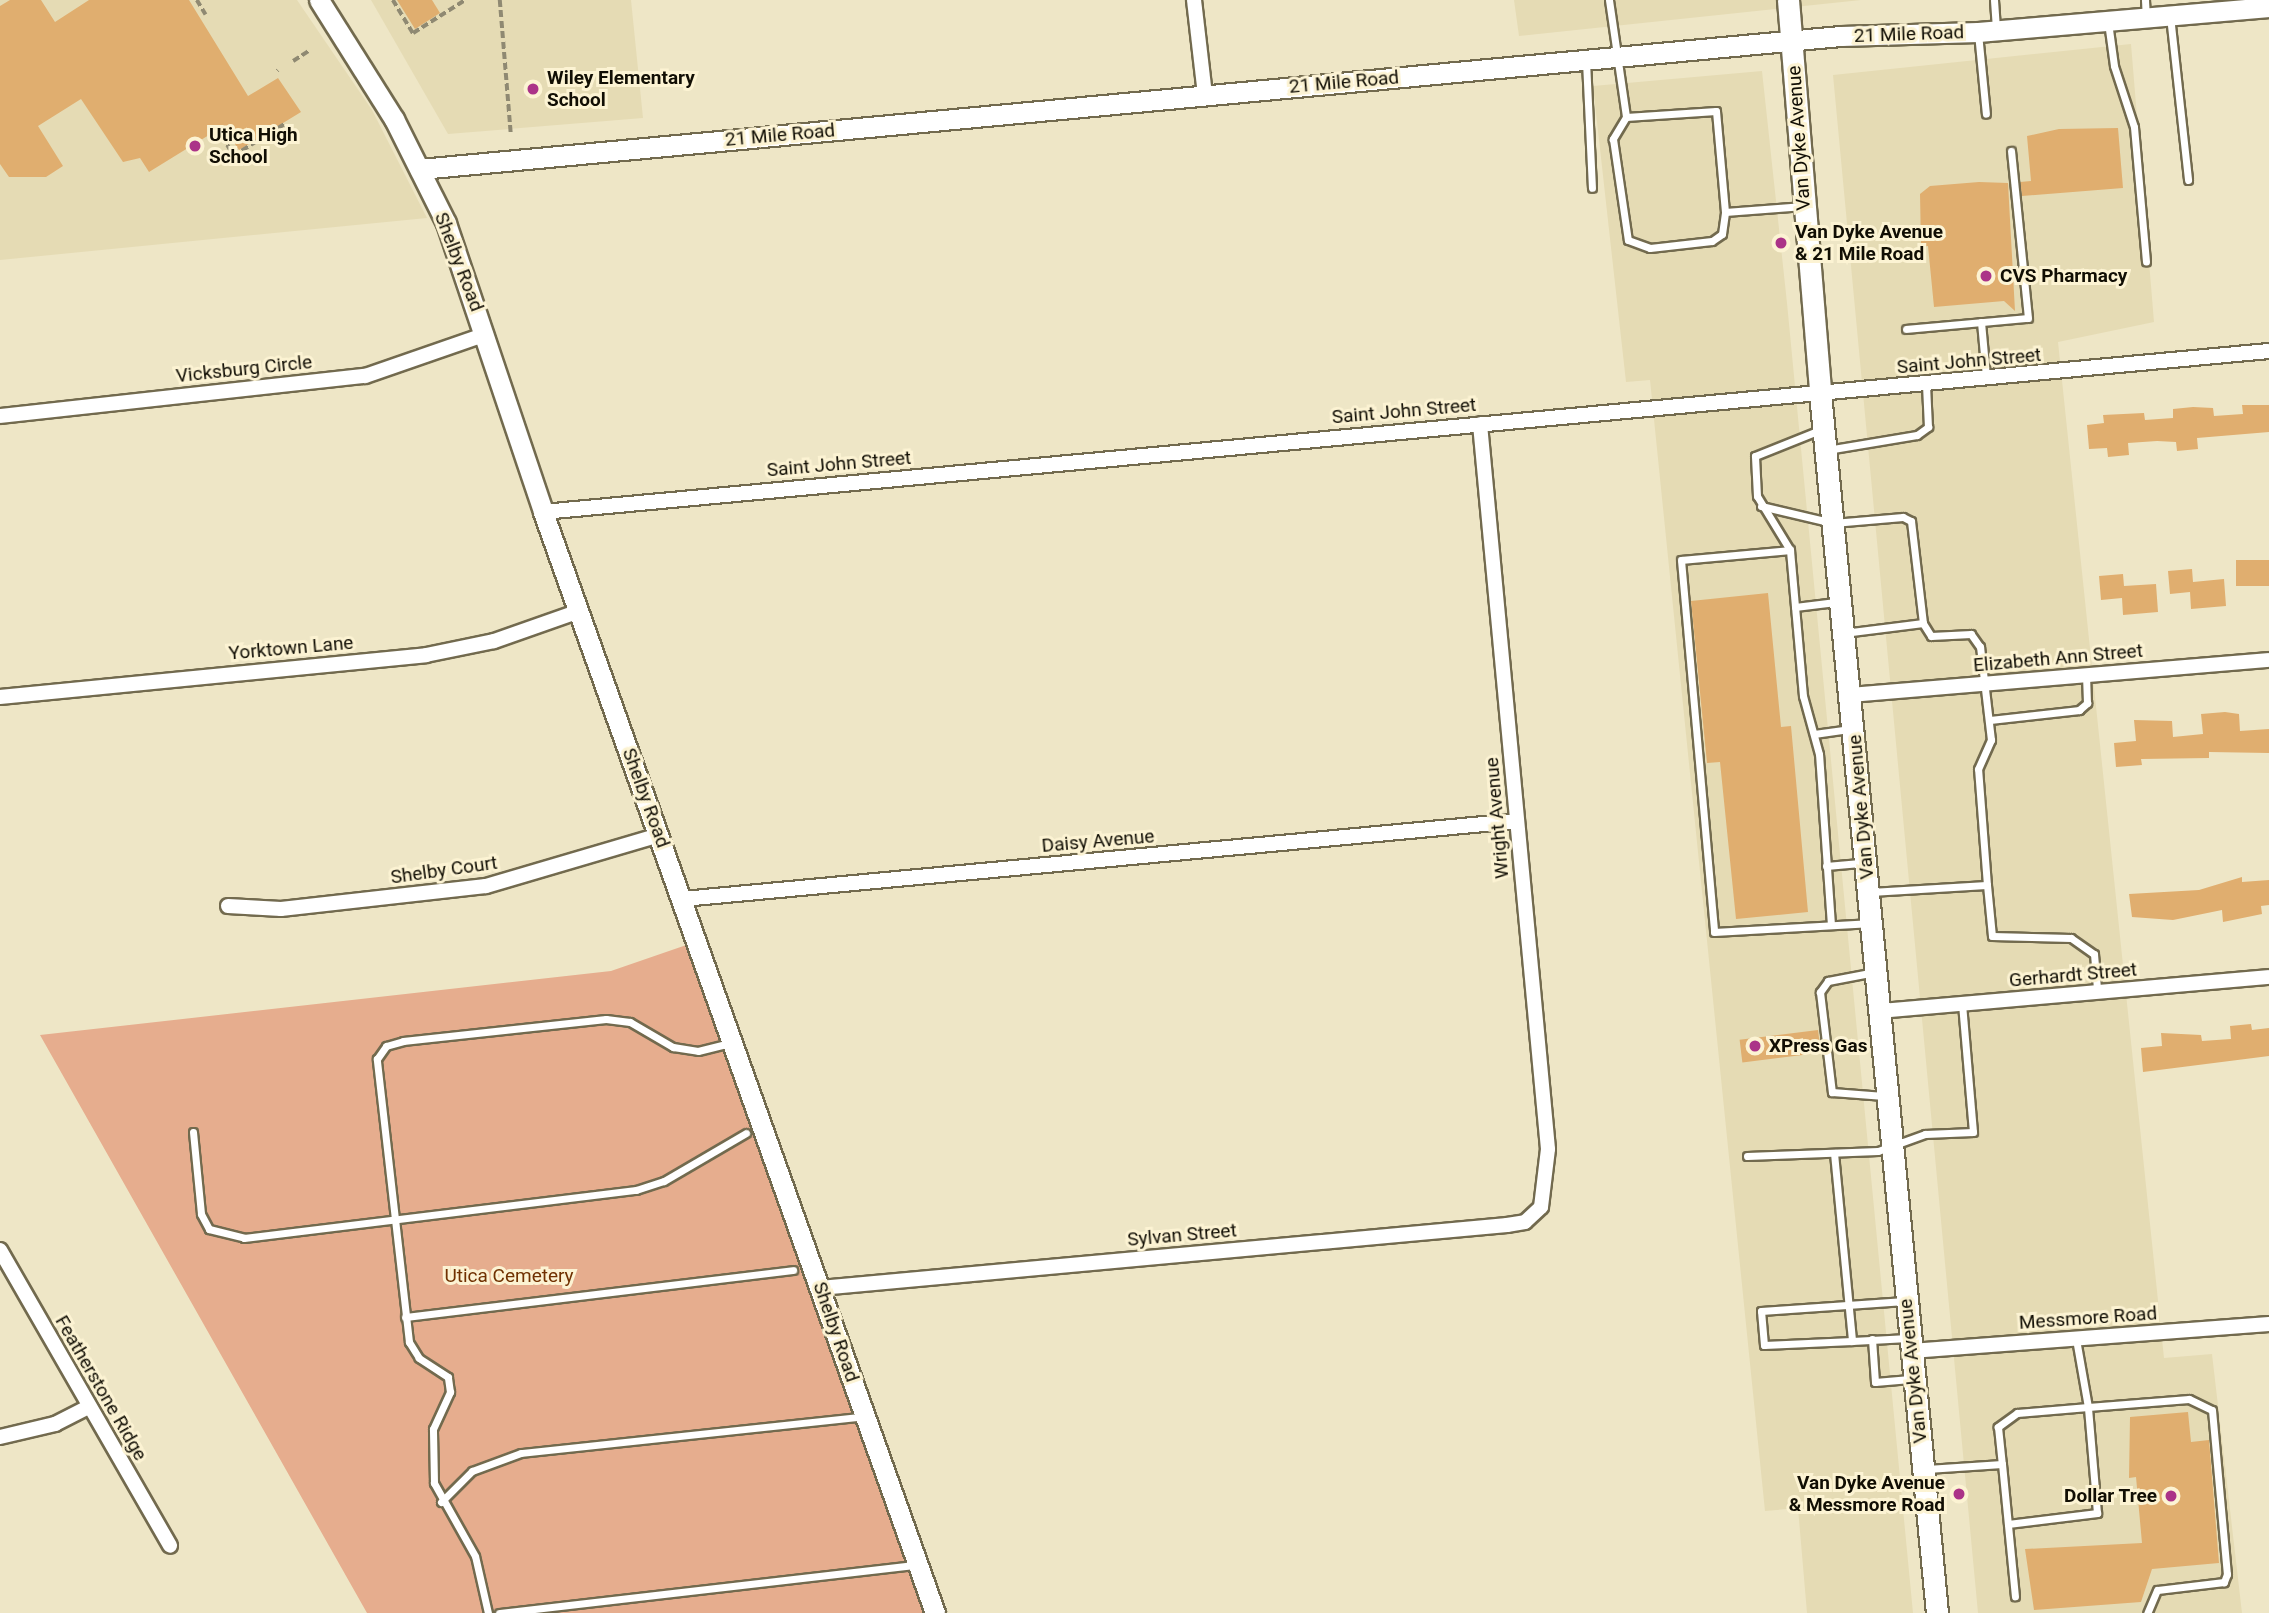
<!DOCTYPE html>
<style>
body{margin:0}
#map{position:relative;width:2269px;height:1613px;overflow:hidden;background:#eee6c6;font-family:Roboto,sans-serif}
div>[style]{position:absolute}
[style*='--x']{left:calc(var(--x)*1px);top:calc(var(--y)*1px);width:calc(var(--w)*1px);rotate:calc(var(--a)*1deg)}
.built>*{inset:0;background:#e5dbb4}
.green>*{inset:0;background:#e6ad8e}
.building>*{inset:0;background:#e0ae6f;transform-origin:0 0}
.path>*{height:3.5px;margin-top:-1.75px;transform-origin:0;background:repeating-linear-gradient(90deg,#8f8972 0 7px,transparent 0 10.5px)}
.roads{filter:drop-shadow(2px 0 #726a4e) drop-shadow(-2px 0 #726a4e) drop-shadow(0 2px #726a4e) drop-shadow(0 -2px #726a4e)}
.service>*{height:7px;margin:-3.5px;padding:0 3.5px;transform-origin:3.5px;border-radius:3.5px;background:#fff}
.minor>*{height:14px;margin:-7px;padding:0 7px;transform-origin:7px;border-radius:7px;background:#fff}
.tertiary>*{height:19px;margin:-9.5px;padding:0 9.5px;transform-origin:9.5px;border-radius:9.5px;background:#fff}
.secondary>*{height:21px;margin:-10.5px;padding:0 10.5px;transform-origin:10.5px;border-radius:10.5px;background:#fff}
.dots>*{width:19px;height:19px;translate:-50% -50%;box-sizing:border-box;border:4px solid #fcf3d3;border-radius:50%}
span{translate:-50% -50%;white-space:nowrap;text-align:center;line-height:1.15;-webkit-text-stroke:6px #fcf3d3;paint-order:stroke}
.street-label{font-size:19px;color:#110e04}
.poi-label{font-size:19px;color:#110e04;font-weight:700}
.left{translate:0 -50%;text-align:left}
.right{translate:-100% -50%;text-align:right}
.park-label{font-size:19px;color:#703101}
</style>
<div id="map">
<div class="built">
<i style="clip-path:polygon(0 0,297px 0,372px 110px,427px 218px,0 260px)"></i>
<i style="clip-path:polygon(371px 0,631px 0,643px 118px,448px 134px)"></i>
<i style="clip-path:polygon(1514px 0,1861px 0,1519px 36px)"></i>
<i style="clip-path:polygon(2131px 44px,2154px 322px,2058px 342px,2164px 1358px,2212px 1354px,2242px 1613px,1978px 1613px,1833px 75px)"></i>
<i style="clip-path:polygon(1762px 71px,1787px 303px,1913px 1613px,1807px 1613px,1798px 1508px,1765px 1511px,1650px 380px,1626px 382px,1593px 86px)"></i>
</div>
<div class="green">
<i style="clip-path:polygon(698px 941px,935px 1613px,367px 1613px,40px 1035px,611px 971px)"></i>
</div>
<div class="building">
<i style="clip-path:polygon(10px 0,41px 0,55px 22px,89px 0,189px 0,248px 96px,278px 78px,301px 112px,239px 150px,227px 132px,212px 140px,209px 135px,149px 172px,140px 158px,123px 162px,81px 99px,38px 126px,63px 166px,46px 177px,9px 177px,0 164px,0 6px)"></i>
<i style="clip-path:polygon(397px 0,432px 0,440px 13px,415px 29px)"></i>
<i style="clip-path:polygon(2118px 128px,2123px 188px,2022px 196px,2020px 182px,2031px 181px,2027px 136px,2059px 129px)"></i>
<i style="clip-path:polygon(1979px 182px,2008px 183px,2015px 311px,2004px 301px,1934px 307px,1928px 246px,1921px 247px,1920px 194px,1930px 186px)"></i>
<i style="clip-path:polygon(2242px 405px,2269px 405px,2269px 432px,2197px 438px,2198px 449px,2177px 451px,2176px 442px,2157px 441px,2128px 443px,2129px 455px,2108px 457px,2107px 448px,2089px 449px,2087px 425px,2104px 423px,2103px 415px,2144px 413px,2145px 420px,2173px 418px,2173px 409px,2193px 407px,2213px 408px,2214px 416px,2243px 414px)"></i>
<i style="left:2269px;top:560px;width:26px;height:33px;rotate:90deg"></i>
<i style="clip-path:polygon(2192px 569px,2193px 582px,2224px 579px,2226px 606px,2191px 609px,2190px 592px,2170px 594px,2168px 571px)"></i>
<i style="clip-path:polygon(2123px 574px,2124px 586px,2156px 584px,2158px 612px,2123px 615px,2122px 598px,2101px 600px,2099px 576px)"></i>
<i style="clip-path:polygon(1768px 593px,1781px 727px,1791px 726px,1808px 912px,1736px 919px,1720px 762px,1707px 763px,1691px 601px)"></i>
<i style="clip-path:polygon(2225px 712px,2239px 714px,2240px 731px,2269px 729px,2269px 753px,2209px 752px,2209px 758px,2141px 759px,2142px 765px,2116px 767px,2114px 743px,2136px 741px,2134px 720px,2172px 721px,2173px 737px,2203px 734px,2201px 714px)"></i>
<i style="clip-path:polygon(2242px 877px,2242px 882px,2269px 880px,2269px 905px,2261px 906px,2262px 914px,2223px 922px,2222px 910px,2173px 920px,2132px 917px,2129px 894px,2199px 890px)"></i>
<i style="clip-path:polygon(2251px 1024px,2252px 1030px,2269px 1028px,2269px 1056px,2143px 1072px,2141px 1048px,2162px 1046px,2161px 1033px,2201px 1035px,2202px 1041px,2231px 1039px,2230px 1026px)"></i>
<i style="left:1818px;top:1030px;width:23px;height:79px;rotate:83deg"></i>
<i style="clip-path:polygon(2188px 1412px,2191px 1442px,2209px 1440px,2219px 1563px,2152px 1569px,2141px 1602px,2034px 1610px,2025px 1549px,2142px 1543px,2136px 1477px,2129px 1478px,2130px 1417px)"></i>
</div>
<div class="path">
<i style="--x:197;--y:0;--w:17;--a:59"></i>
<i style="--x:393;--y:0;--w:39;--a:59"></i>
<i style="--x:413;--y:33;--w:62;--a:-32.4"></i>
<i style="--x:500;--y:0;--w:135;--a:85.3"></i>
<i style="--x:293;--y:61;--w:20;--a:-33"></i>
<i style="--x:277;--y:71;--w:1;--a:-45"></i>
<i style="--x:222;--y:136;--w:31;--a:59"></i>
<i style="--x:233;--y:156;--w:62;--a:-31.9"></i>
</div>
<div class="roads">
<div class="service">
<i style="--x:1609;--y:0;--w:118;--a:81.7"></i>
<i style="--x:1626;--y:117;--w:90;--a:-3.8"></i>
<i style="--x:1716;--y:111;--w:101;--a:84.9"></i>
<i style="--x:1725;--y:212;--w:79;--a:-4.3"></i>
<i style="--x:1994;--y:0;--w:27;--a:86"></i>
<i style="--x:2145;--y:0;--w:17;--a:87"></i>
<i style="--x:2170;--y:16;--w:165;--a:83.7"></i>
<i style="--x:2108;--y:22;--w:44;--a:82.2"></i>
<i style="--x:2114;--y:66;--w:64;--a:71.8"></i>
<i style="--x:2134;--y:127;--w:135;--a:84.9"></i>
<i style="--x:1978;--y:33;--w:81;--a:84.4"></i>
<i style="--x:1586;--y:61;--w:127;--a:87.3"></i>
<i style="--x:1626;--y:117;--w:26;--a:121"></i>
<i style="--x:1613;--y:139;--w:102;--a:81.6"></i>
<i style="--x:1628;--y:240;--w:23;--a:20"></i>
<i style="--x:1650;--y:248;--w:62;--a:-6.4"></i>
<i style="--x:1712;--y:241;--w:12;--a:-35"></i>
<i style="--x:1722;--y:234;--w:22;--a:-82"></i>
<i style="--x:1981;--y:322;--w:55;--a:84.8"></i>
<i style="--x:1906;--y:329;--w:122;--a:-5.2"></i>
<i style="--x:2028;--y:318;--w:168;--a:-95.8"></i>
<i style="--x:1827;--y:450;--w:91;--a:-9.5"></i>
<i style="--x:1917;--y:435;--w:14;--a:-36"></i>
<i style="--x:1928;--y:427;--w:43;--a:-92.7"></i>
<i style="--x:1761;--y:506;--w:74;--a:13.3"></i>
<i style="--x:1833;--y:523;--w:70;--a:-4.9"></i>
<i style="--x:1903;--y:517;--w:9;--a:27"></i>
<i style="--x:1911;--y:521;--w:103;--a:83.3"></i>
<i style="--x:1923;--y:623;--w:80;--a:172.8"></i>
<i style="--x:1790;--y:550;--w:63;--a:-121.4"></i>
<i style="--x:1757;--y:496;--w:40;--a:-92.9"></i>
<i style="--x:1755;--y:456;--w:70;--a:-21.8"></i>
<i style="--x:1795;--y:607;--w:41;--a:-7"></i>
<i style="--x:1990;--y:720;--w:90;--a:-6.4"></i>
<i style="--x:2079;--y:710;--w:11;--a:-41"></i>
<i style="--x:2087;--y:703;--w:28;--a:-92"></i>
<i style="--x:1814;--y:734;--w:37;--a:-8"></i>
<i style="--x:1826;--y:866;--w:37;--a:-5"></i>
<i style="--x:1987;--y:885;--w:51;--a:84.4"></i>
<i style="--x:1992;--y:936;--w:79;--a:1.5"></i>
<i style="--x:2071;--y:938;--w:28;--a:35"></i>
<i style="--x:2094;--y:954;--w:38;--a:85"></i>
<i style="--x:1870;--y:892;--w:117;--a:-3.4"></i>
<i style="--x:1987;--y:885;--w:116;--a:-94.4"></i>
<i style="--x:1978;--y:769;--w:32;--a:-66"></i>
<i style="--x:1991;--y:740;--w:94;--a:-96.7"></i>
<i style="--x:1980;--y:647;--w:16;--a:-125"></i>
<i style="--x:1971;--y:634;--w:40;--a:177.1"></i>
<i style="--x:1931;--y:636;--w:15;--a:-122"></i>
<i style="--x:1831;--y:925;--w:171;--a:-94"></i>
<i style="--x:1819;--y:754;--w:60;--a:-105.4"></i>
<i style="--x:1803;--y:696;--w:147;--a:-95.1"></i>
<i style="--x:1790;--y:550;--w:109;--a:174.8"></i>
<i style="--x:1681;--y:560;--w:373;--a:84.9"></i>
<i style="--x:1714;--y:932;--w:154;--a:-3.3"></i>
<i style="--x:1875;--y:972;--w:48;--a:169.2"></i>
<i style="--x:1828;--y:981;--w:14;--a:126"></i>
<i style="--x:1820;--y:992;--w:101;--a:83.2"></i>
<i style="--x:1832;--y:1092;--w:52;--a:4.4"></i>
<i style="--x:193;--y:1132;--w:82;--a:84.4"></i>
<i style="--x:201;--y:1214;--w:17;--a:62"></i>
<i style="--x:209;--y:1229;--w:36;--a:14"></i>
<i style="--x:244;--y:1238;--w:395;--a:-7"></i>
<i style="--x:636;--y:1190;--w:29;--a:-18"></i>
<i style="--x:664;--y:1181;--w:95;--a:-30.3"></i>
<i style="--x:1834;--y:1153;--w:189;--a:84.5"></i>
<i style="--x:1852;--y:1341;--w:56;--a:-3.1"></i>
<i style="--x:1747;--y:1156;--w:131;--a:-2.2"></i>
<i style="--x:1878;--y:1151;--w:50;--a:-19.9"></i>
<i style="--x:1925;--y:1134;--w:48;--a:-2.4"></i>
<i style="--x:1973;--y:1132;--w:128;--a:-94.9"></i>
<i style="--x:405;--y:1317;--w:391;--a:-6.9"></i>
<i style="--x:1872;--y:1339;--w:43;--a:86"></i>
<i style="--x:1875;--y:1382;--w:38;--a:-5"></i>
<i style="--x:2076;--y:1339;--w:69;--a:80"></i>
<i style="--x:2088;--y:1407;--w:101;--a:-4.5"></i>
<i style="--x:2189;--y:1399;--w:25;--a:26"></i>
<i style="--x:2212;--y:1410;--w:165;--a:84.8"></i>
<i style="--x:2227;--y:1574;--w:9;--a:111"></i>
<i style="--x:2224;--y:1582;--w:67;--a:173.2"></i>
<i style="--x:2157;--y:1590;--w:25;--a:113"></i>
<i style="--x:1852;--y:1341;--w:88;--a:177.4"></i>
<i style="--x:1764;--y:1345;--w:34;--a:-95"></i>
<i style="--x:1761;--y:1311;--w:144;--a:-4"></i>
<i style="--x:1927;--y:1469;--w:75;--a:-3.8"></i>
<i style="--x:441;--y:1502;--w:44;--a:-45"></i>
<i style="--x:472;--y:1471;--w:52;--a:-20.2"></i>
<i style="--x:521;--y:1453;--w:346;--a:-6.1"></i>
<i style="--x:2008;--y:1524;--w:90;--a:-7"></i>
<i style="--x:2097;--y:1513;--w:106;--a:-94.9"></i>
<i style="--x:2088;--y:1407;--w:71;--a:175.2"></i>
<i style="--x:2017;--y:1413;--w:24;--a:144"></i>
<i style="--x:1998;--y:1427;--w:37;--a:84"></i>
<i style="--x:2002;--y:1464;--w:133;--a:84.4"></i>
<i style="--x:488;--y:1613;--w:58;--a:-102.8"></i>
<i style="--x:475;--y:1556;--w:84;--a:-119.3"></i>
<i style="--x:434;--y:1483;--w:54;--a:-91.1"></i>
<i style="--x:433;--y:1429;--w:41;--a:-65.3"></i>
<i style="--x:450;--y:1392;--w:15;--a:-98"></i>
<i style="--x:448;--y:1377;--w:35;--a:-147"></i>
<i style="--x:419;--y:1358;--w:19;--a:-122"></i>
<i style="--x:409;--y:1342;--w:285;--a:-96.5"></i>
<i style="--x:377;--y:1059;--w:16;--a:-55"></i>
<i style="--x:386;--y:1046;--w:18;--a:-16"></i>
<i style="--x:403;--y:1041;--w:204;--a:-6.2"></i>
<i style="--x:606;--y:1019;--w:24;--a:7"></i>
<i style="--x:630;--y:1022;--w:50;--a:30.2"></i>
<i style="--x:673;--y:1047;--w:25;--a:9"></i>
<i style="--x:698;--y:1051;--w:32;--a:-14"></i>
<i style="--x:499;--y:1613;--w:421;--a:-6.6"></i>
</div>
<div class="minor">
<i style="--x:1194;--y:0;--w:96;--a:83.4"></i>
<i style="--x:0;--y:416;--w:367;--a:-6.3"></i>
<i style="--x:365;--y:376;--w:128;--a:-19.1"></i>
<i style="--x:543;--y:512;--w:1733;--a:-5.33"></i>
<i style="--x:1851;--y:695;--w:419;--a:-4.8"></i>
<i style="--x:0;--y:697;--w:428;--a:-5.6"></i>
<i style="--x:426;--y:655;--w:69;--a:-11.6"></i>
<i style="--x:494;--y:641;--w:90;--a:-19.4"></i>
<i style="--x:683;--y:899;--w:837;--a:-5.35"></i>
<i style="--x:228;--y:906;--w:53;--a:3.2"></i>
<i style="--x:281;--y:909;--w:206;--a:-6.4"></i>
<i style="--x:486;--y:886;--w:180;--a:-16.4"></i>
<i style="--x:1880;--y:1011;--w:390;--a:-5"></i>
<i style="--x:0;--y:1250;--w:341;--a:60.1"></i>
<i style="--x:820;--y:1288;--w:690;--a:-5.24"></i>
<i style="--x:1507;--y:1225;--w:18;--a:-9"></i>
<i style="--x:1525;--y:1222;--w:22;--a:-43"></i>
<i style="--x:1541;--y:1207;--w:58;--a:-83.1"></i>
<i style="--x:1548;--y:1149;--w:728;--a:-95.36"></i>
<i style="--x:1911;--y:1351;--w:359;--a:-4.3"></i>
<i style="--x:0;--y:1437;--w:57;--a:-13.3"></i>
<i style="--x:55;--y:1424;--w:38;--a:-27"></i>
</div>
<div class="tertiary">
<i style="--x:319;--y:0;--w:141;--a:57.8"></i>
<i style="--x:394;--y:119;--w:116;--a:63.4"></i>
<i style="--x:446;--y:223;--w:305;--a:71.4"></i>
<i style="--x:543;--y:512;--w:1169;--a:70.4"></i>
<i style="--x:420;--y:169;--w:1427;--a:-5.35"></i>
<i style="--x:1841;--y:36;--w:137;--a:-1.7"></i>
<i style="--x:1978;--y:32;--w:292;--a:-4.9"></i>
</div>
<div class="secondary">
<i style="--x:1788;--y:0;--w:394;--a:85.3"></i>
<i style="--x:1820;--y:393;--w:1226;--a:84.52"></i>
</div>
</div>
<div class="dots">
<i style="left:533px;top:89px;background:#ab3388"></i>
<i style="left:195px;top:146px;background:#ab3388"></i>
<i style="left:1781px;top:243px;background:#ab3388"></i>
<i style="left:1986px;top:276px;background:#ab3388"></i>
<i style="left:1755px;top:1046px;background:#ab3388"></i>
<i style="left:1959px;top:1494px;background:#ab3388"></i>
<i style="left:2171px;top:1496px;background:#ab3388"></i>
</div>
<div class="street-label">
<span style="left:1909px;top:34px;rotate:-2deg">21 Mile Road</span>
<span style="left:1344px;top:82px;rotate:-5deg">21 Mile Road</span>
<span style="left:780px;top:135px;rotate:-5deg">21 Mile Road</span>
<span style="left:1799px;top:138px;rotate:-94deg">Van Dyke Avenue</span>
<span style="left:459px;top:262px;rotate:69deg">Shelby Road</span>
<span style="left:1969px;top:361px;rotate:-5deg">Saint John Street</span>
<span style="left:244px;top:369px;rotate:-6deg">Vicksburg Circle</span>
<span style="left:1404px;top:411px;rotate:-5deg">Saint John Street</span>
<span style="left:839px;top:464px;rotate:-5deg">Saint John Street</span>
<span style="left:291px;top:648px;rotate:-5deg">Yorktown Lane</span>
<span style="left:2058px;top:658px;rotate:-5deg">Elizabeth Ann Street</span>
<span style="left:646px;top:798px;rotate:70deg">Shelby Road</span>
<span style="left:1861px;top:807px;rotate:-95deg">Van Dyke Avenue</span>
<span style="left:1497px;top:818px;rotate:-95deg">Wright Avenue</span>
<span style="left:1098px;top:841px;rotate:-5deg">Daisy Avenue</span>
<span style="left:444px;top:870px;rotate:-8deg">Shelby Court</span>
<span style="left:2073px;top:975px;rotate:-5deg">Gerhardt Street</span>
<span style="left:1182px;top:1235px;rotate:-5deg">Sylvan Street</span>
<span style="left:2088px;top:1318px;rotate:-4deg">Messmore Road</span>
<span style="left:836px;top:1332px;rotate:71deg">Shelby Road</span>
<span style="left:1913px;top:1371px;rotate:-96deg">Van Dyke Avenue</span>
<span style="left:101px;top:1388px;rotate:60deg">Featherstone Ridge</span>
</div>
<div class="poi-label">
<span class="left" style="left:547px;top:89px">Wiley Elementary<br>School</span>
<span class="left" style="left:209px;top:146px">Utica High<br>School</span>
<span class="left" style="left:1795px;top:243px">Van Dyke Avenue<br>&amp; 21 Mile Road</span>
<span class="left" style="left:2000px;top:276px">CVS Pharmacy</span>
<span class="left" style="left:1769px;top:1046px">XPress Gas</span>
<span class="right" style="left:1945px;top:1494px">Van Dyke Avenue<br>&amp; Messmore Road</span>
<span class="right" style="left:2157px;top:1496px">Dollar Tree</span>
</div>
<div class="park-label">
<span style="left:509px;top:1276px">Utica Cemetery</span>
</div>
</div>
